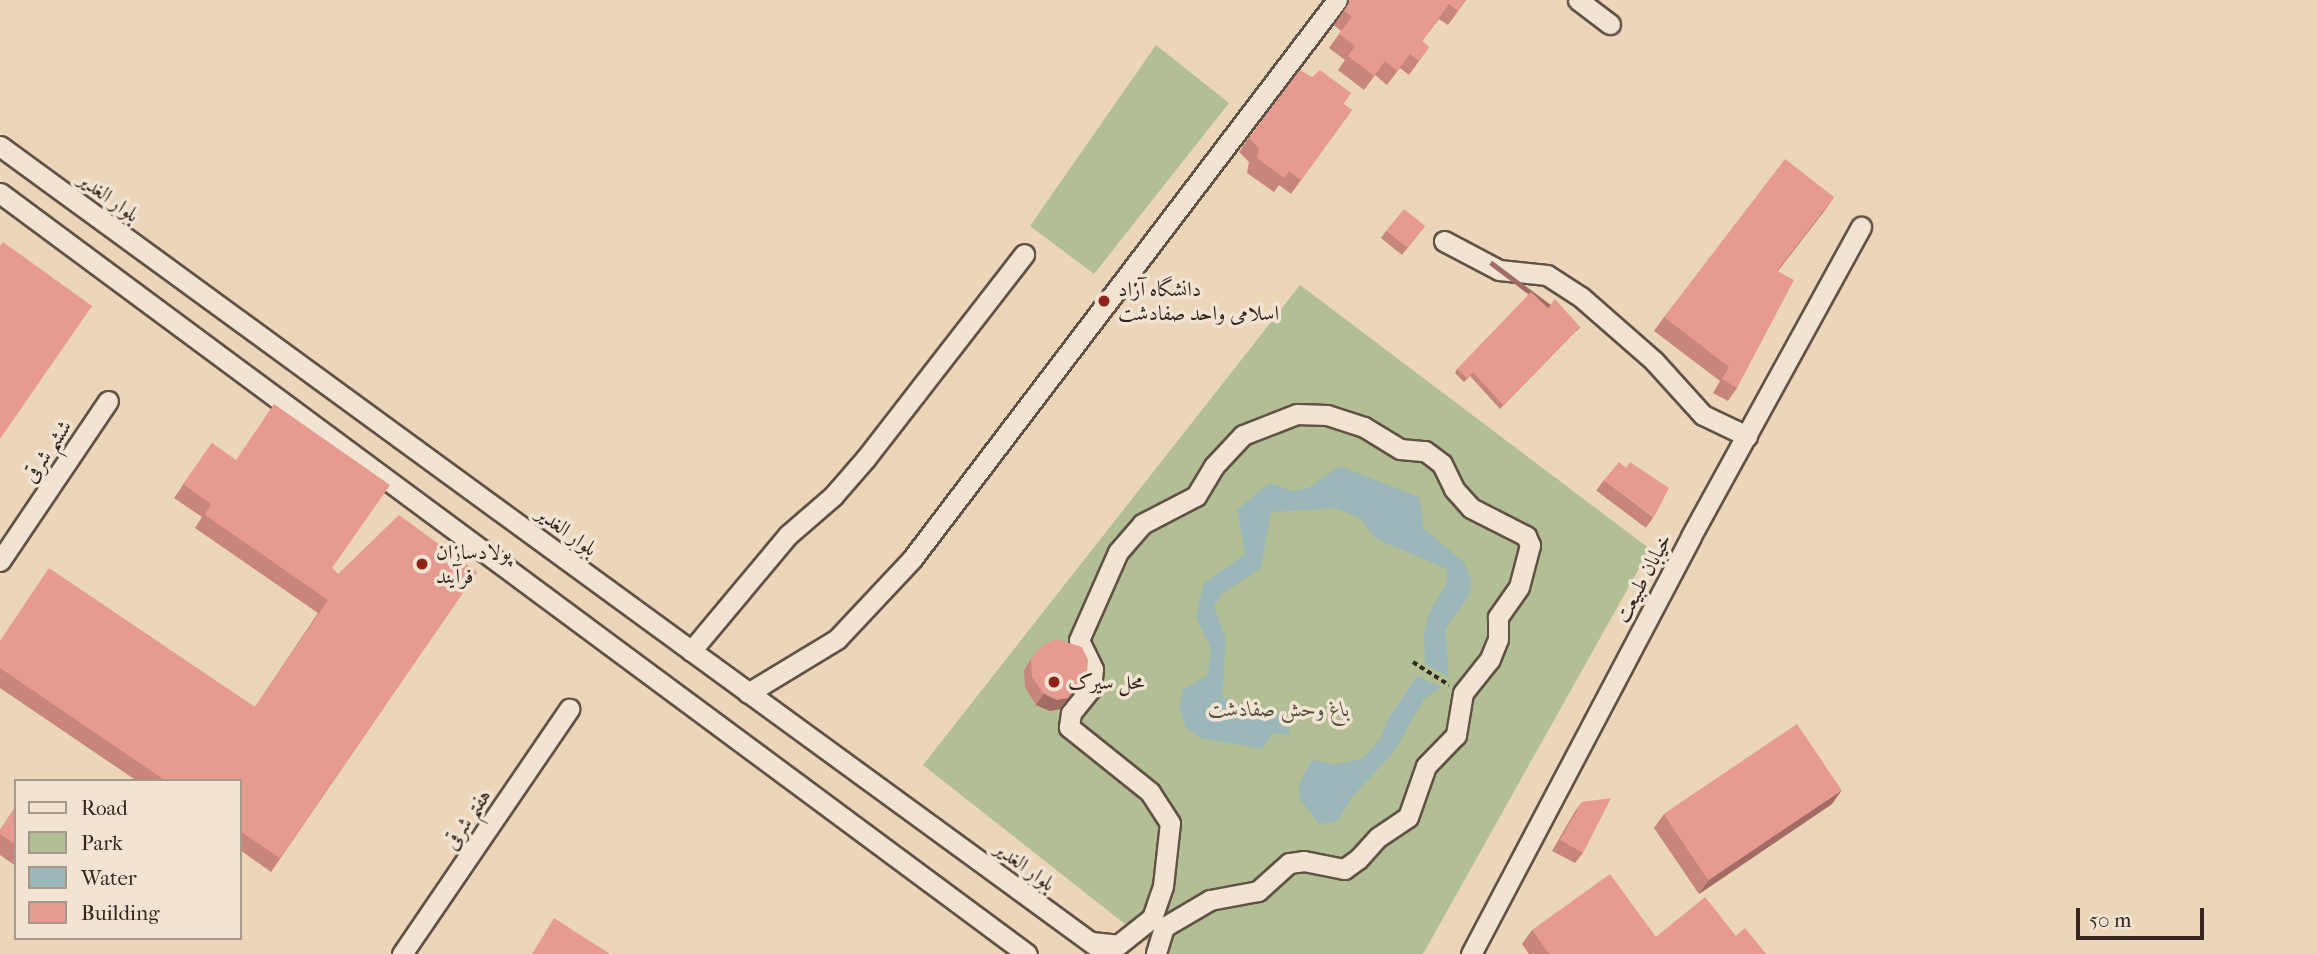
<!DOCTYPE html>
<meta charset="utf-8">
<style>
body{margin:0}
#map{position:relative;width:2317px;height:954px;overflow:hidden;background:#ebd6ba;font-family:"IM FELL French Canon",Amiri,serif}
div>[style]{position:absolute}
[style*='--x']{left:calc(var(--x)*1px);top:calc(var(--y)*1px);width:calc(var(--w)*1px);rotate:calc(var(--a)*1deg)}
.green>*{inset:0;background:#b2bf94}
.water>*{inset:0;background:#9cb7b9}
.path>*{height:3.5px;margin-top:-1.75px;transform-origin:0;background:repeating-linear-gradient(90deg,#352620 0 5px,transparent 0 8.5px)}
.roads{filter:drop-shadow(2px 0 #625246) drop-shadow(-2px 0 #625246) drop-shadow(0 2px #625246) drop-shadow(0 -2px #625246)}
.minor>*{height:19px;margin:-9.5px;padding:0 9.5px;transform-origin:9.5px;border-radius:9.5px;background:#f2e4d2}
.wall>*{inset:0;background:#c7857c;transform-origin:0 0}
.shaded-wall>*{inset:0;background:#a26c65;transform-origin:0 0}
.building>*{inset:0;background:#e79b90;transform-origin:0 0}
.dots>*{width:19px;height:19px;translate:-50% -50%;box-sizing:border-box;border:4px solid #f2e4d2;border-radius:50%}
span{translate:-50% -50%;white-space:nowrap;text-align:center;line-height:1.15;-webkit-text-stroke:7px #f2e4d2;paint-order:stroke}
.street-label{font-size:21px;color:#352620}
.poi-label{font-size:21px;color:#352620}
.left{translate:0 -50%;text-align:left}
.park-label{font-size:21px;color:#544c3d;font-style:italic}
.legend{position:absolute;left:14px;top:779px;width:228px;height:161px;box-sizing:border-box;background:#f2e4d2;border:2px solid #a6988b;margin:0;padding:9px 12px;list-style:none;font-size:21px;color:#352620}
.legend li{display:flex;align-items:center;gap:14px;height:35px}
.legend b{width:35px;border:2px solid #a6988b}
.scale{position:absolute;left:2076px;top:908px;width:128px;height:32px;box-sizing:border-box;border:4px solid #352620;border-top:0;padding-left:9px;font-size:21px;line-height:24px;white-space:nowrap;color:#352620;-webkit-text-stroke:5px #f2e4d2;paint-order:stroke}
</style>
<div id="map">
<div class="green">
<i style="clip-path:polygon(1156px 45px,1229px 103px,1094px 274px,1030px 226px)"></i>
<i style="clip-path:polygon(1300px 285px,1650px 549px,1423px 954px,1163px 954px,923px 765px)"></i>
</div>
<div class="water">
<i style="clip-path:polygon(1340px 466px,1419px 497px,1424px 529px,1464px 562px,1471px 579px,1469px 596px,1445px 629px,1449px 677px,1425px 664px,1424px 632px,1429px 613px,1447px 583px,1446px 569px,1375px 538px,1359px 518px,1336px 508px,1271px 512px,1261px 568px,1222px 594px,1214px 606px,1226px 640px,1222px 697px,1247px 708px,1271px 710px,1290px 722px,1289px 735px,1273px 733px,1262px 749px,1201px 738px,1186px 728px,1179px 707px,1183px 689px,1208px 675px,1211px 649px,1196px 617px,1204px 583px,1245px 554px,1237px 510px,1269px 483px,1293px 491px,1308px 488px)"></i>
<i style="clip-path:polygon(1417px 676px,1441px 687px,1424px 699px,1394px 752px,1352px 797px,1338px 821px,1319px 824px,1300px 799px,1299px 784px,1312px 760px,1335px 764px,1362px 759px,1381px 738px,1387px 721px)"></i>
</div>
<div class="path">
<i style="--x:1413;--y:662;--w:43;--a:32.6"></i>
</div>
<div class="roads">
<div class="minor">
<i style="--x:1578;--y:0;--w:40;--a:37"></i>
<i style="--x:0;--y:146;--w:1362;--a:36.13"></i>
<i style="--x:0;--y:193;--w:1278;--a:36.54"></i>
<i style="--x:1444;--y:241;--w:62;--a:27.8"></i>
<i style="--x:1499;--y:270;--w:48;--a:5.9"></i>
<i style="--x:1547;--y:275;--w:40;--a:32.9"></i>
<i style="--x:1581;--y:297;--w:97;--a:41.2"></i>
<i style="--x:1654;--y:361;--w:73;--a:47.8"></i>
<i style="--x:1703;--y:415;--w:49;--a:25.5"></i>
<i style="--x:0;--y:561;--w:193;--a:-56"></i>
<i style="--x:691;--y:651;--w:151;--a:-50.1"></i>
<i style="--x:788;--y:535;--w:60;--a:-40.9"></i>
<i style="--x:833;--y:496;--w:50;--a:-49"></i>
<i style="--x:866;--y:458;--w:258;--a:-52.2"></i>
<i style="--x:748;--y:693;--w:104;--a:-31.2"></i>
<i style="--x:837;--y:639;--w:110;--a:-46.8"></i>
<i style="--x:912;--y:559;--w:702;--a:-52.75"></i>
<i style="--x:1091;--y:942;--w:27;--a:6"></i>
<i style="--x:1118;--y:945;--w:43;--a:-38.5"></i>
<i style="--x:1152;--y:918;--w:34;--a:-71"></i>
<i style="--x:1163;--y:886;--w:63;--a:-83.7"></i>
<i style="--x:1170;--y:823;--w:37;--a:-123"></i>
<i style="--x:1150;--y:792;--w:104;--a:-141.3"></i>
<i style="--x:1069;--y:727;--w:14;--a:-82"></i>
<i style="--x:1071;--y:713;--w:32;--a:-51"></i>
<i style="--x:1091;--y:688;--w:19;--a:-84"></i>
<i style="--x:1093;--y:669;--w:32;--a:-116"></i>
<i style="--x:1079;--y:640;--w:96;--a:-66.1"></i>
<i style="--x:1118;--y:552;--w:37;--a:-49"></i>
<i style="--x:1142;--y:524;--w:61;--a:-27.4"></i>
<i style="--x:1196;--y:496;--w:35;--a:-59"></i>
<i style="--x:1214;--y:466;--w:42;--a:-46.9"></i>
<i style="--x:1243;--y:435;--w:58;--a:-21.3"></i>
<i style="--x:1297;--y:414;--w:30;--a:2"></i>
<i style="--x:1327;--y:415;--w:39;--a:18"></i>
<i style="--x:1364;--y:427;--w:42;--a:31.4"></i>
<i style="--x:1400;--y:449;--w:25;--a:5"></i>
<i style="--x:1425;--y:451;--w:21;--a:37"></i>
<i style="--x:1442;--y:464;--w:28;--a:64"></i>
<i style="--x:1454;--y:489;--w:25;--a:48"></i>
<i style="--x:1471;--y:508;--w:62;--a:27"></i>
<i style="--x:1526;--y:536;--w:10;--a:66"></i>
<i style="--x:1530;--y:545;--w:43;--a:104.7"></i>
<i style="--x:1519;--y:587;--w:37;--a:125"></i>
<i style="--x:1498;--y:617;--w:22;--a:90"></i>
<i style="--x:1498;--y:639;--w:22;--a:112"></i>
<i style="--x:1490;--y:659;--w:43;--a:128.5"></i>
<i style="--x:1463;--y:693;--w:43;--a:99.5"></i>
<i style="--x:1456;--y:735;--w:43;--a:134.1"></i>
<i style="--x:1426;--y:766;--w:54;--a:109.4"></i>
<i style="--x:1408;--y:817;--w:36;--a:146"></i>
<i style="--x:1378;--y:837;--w:30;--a:132"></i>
<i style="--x:1358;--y:859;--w:17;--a:144"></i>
<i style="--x:1344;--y:869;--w:41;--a:-168.7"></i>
<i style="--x:1304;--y:861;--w:15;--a:172"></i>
<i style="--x:1289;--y:863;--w:42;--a:137.9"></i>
<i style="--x:1258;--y:891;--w:49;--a:169.4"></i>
<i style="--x:1210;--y:900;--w:53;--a:149.6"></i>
<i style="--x:1164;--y:927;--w:28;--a:107"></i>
<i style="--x:402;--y:954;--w:297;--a:-55.7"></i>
<i style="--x:1471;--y:954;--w:472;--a:-62.2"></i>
<i style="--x:1691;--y:536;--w:353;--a:-61.2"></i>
</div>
</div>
<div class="wall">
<i style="clip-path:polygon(1351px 0,1466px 0,1448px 25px,1439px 19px,1422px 41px,1429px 47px,1409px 75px,1400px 68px,1387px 85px,1375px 75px,1364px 90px,1338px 70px,1345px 60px,1329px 48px,1341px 31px,1334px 25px)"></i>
<i style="clip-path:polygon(1312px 77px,1351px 93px,1343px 104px,1352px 110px,1291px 194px,1279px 185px,1274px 192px,1247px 173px,1249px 162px,1239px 152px,1249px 138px)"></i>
<i style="clip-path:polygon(1834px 197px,1777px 272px,1737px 388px,1728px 401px,1713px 393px,1720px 381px,1654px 331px,1664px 317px)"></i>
<i style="clip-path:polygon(1425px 226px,1402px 255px,1381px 238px,1386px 231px)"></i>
<i style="clip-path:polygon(1548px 308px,1580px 327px,1500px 409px,1470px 376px,1464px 382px,1455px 373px,1457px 369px)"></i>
<i style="clip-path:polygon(212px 443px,332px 568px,338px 574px,477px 572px,271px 872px,240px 850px,240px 781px,137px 781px,0 688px,0 641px,255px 707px,318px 613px,195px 528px,202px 517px,174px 498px)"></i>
<i style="left:1604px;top:480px;width:62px;height:13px;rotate:37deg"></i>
<i style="clip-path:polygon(1031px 659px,1060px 709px,1050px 711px,1036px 705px,1025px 687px,1024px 670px)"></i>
<i style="clip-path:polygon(1582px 802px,1583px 853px,1575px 863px,1552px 851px,1574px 813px)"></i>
<i style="clip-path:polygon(1832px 804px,1699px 894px,1654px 828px,1664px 814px)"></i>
<i style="clip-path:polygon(16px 806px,16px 866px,0 855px,0 830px)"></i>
<i style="clip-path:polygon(1532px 930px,1656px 937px,1736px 936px,1766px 954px,1529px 954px,1522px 944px)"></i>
</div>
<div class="shaded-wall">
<i style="clip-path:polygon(1834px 197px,1825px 210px,1767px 285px,1777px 271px)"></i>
<i style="left:1580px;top:327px;width:5px;height:110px;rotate:127deg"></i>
<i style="clip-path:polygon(1087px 672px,1060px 709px,1050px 711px,1036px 705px,1044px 694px)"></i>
<i style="clip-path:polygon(1842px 790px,1832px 804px,1699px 894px,1709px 880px)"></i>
</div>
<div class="building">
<i style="clip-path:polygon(1351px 0,1465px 0,1458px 11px,1449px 4px,1422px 41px,1429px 47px,1419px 61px,1410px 54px,1397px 71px,1385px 61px,1374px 76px,1348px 56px,1355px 46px,1339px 34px,1352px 17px,1344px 11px)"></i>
<i style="clip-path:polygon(1300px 70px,1312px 77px,1320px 70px,1351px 93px,1343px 103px,1352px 110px,1301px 180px,1289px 171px,1284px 178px,1257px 158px,1259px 148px,1249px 138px)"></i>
<i style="clip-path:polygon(1785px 159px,1834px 197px,1777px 271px,1794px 280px,1737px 388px,1722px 379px,1729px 367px,1664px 317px)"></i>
<i style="left:1404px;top:209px;width:27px;height:28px;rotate:39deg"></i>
<i style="clip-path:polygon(3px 242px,92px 306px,0 439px,0 246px)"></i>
<i style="clip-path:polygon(1531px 292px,1548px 308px,1555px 299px,1580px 327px,1503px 405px,1473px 372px,1467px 378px,1457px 369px)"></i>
<i style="clip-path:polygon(274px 404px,390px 485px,332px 568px,338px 574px,399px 515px,477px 572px,280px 858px,240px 831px,240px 781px,166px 781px,0 668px,0 641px,49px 568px,255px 707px,328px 600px,205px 515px,211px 504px,183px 484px,212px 443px,236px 460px)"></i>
<i style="clip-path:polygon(1619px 462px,1626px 468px,1630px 462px,1669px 488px,1654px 517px,1604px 480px)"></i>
<i style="clip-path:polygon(1056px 639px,1082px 647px,1088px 660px,1087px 672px,1068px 698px,1057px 700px,1044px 694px,1032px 677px,1031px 659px,1041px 646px)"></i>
<i style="left:1797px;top:724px;width:80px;height:161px;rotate:56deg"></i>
<i style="clip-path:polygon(1611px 798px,1583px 853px,1560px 840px,1582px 802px)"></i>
<i style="clip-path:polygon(16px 807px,16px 845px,0 834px,0 830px)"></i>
<i style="clip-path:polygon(1610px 874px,1656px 937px,1705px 897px,1736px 936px,1745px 928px,1766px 954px,1549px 954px,1532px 930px)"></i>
<i style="clip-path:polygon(554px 918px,610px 954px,532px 954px)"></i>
</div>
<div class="dots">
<i style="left:1104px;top:301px;background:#8f2418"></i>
<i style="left:422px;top:564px;background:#8f2418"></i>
<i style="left:1054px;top:682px;background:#8f2418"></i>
</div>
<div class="street-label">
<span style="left:109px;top:197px;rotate:36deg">بلوار الغدیر</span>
<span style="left:47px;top:451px;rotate:-56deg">ششم شرقی</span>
<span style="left:567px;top:531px;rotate:36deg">بلوار الغدیر</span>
<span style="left:1643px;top:578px;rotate:-62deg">خیابان طبیعت</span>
<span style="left:467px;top:819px;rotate:-56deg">هفتم شرقی</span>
<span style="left:1025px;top:866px;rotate:36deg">بلوار الغدیر</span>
</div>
<div class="poi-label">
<span class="left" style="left:1118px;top:301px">دانشگاه آزاد<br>اسلامی واحد صفادشت</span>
<span class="left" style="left:436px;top:564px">پولادسازان<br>فرآیند</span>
<span class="left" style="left:1068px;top:682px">محل سیرک</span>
</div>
<div class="park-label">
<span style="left:1279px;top:709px">باغ وحش صفادشت</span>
</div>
<ul class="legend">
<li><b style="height:9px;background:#f2e4d2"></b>Road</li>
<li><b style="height:19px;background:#b2bf94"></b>Park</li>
<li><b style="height:19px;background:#9cb7b9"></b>Water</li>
<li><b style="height:19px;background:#e79b90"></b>Building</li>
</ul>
<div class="scale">50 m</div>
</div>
